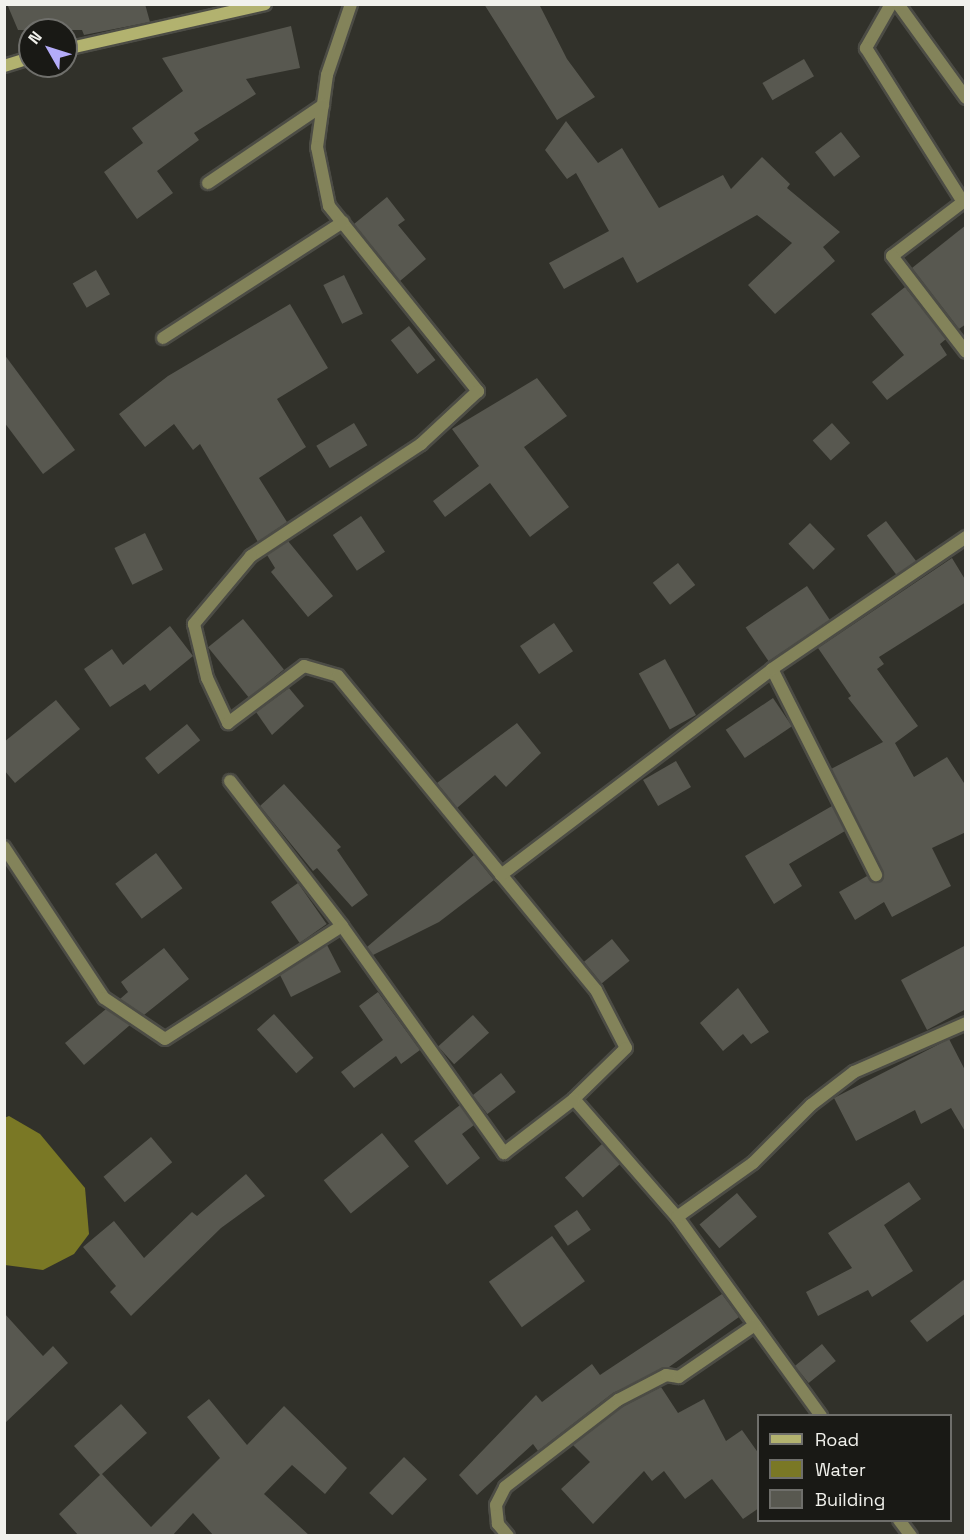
<!DOCTYPE html>
<style>
body{margin:0}
#map{position:relative;width:970px;height:1540px;overflow:hidden;background:#31312a;font-family:"Space Grotesk",sans-serif}
div>[style]{position:absolute}
[style*='--x']{left:calc(var(--x)*1px);top:calc(var(--y)*1px);width:calc(var(--w)*1px);rotate:calc(var(--a)*1deg)}
.water>*{inset:0;background:#7a7825}
.building>*{inset:0;background:#585850;transform-origin:0 0}
.roads{filter:drop-shadow(2px 0 #4c4c45) drop-shadow(-2px 0 #4c4c45) drop-shadow(0 2px #4c4c45) drop-shadow(0 -2px #4c4c45)}
.street>*{height:12px;margin:-6px;padding:0 6px;transform-origin:6px;border-radius:6px;background:#83835a}
.secondary>*{height:12px;margin:-6px;padding:0 6px;transform-origin:6px;border-radius:6px;background:#b2b26f}
span{translate:-50% -50%;white-space:nowrap;text-align:center;line-height:1.15;-webkit-text-stroke:4.5px #191915;paint-order:stroke}
.frame{position:absolute;inset:0;border:6px solid #f1f1ec;pointer-events:none}
.legend{position:absolute;left:757px;top:1414px;width:195px;height:108px;box-sizing:border-box;background:#191915;border:2px solid #6f6f6b;margin:0;padding:8px 10px;list-style:none;font-size:18px;color:#f1f1ec}
.legend li{display:flex;align-items:center;gap:12px;height:30px}
.legend b{width:30px;border:2px solid #6f6f6b}
.north{position:absolute;left:18px;top:18px;width:60px;height:60px;box-sizing:border-box;background:#191915;border:2px solid #6f6f6b;border-radius:50%;rotate:309deg;font-size:16px;font-weight:700;line-height:24px;text-align:center;color:#f1f1ec}
.north::after{content:'';display:block;margin:auto;width:21px;height:27px;background:#b4acf9;clip-path:polygon(50% 0,100% 100%,50% 72%,0 100%)}
</style>
<div id="map">
<div class="water">
<i style="clip-path:polygon(9px 1116px,40px 1134px,85px 1188px,89px 1234px,74px 1254px,43px 1270px,5px 1265px,4px 1118px)"></i>
</div>
<div class="building">
<i style="clip-path:polygon(7px 4px,145px 4px,150px 22px,84px 35px,82px 30px,18px 30px)"></i>
<i style="clip-path:polygon(484px 4px,539px 4px,567px 59px,595px 97px,557px 120px)"></i>
<i style="clip-path:polygon(291px 26px,300px 68px,246px 79px,256px 94px,194px 133px,199px 140px,157px 171px,173px 193px,137px 219px,104px 172px,143px 143px,132px 128px,183px 91px,162px 58px)"></i>
<i style="left:804px;top:59px;width:20px;height:48px;rotate:60deg"></i>
<i style="clip-path:polygon(566px 121px,598px 163px,622px 148px,659px 208px,723px 175px,731px 189px,762px 157px,790px 184px,787px 188px,840px 232px,823px 247px,835px 261px,775px 314px,748px 285px,792px 243px,757px 215px,637px 283px,623px 257px,564px 289px,549px 263px,609px 231px,576px 173px,567px 179px,545px 150px)"></i>
<i style="left:841px;top:132px;width:31px;height:33px;rotate:52deg"></i>
<i style="clip-path:polygon(387px 197px,405px 220px,398px 225px,426px 259px,400px 281px,354px 224px)"></i>
<i style="clip-path:polygon(966px 225px,966px 324px,959px 329px,912px 268px)"></i>
<i style="left:96px;top:270px;width:28px;height:27px;rotate:60deg"></i>
<i style="left:344px;top:275px;width:43px;height:23px;rotate:64deg"></i>
<i style="clip-path:polygon(905px 287px,946px 339px,940px 344px,947px 355px,887px 400px,872px 382px,904px 355px,871px 314px)"></i>
<i style="clip-path:polygon(290px 304px,328px 368px,277px 399px,306px 447px,259px 478px,287px 522px,258px 542px,200px 444px,193px 450px,174px 424px,145px 447px,119px 414px,168px 376px)"></i>
<i style="left:409px;top:326px;width:43px;height:23px;rotate:52deg"></i>
<i style="clip-path:polygon(4px 354px,75px 450px,43px 474px,4px 422px)"></i>
<i style="clip-path:polygon(537px 378px,567px 416px,524px 447px,569px 507px,530px 537px,490px 483px,445px 517px,433px 501px,479px 466px,452px 429px)"></i>
<i style="left:354px;top:423px;width:26px;height:44px;rotate:59deg"></i>
<i style="left:832px;top:423px;width:27px;height:26px;rotate:48deg"></i>
<i style="left:361px;top:516px;width:43px;height:34px;rotate:56deg"></i>
<i style="left:886px;top:521px;width:50px;height:24px;rotate:53deg"></i>
<i style="left:810px;top:523px;width:36px;height:30px;rotate:46deg"></i>
<i style="left:145px;top:533px;width:41px;height:34px;rotate:64deg"></i>
<i style="clip-path:polygon(288px 541px,333px 596px,308px 617px,271px 572px,275px 568px,267px 555px)"></i>
<i style="clip-path:polygon(952px 558px,966px 581px,966px 602px,879px 657px,884px 664px,877px 669px,918px 726px,895px 743px,914px 777px,947px 757px,966px 786px,966px 832px,932px 848px,951px 886px,892px 917px,884px 902px,855px 920px,839px 892px,867px 876px,879px 883px,884px 875px,831px 769px,883px 742px,848px 698px,851px 696px,818px 648px)"></i>
<i style="left:678px;top:563px;width:28px;height:32px;rotate:52deg"></i>
<i style="left:807px;top:586px;width:41px;height:74px;rotate:56deg"></i>
<i style="left:243px;top:619px;width:65px;height:45px;rotate:51deg"></i>
<i style="left:554px;top:623px;width:34px;height:41px;rotate:56deg"></i>
<i style="clip-path:polygon(170px 626px,193px 656px,150px 691px,145px 684px,110px 707px,84px 669px,112px 649px,123px 665px)"></i>
<i style="left:665px;top:659px;width:64px;height:30px;rotate:61deg"></i>
<i style="clip-path:polygon(289px 688px,304px 706px,272px 735px,256px 712px)"></i>
<i style="left:773px;top:698px;width:34px;height:57px;rotate:56deg"></i>
<i style="clip-path:polygon(56px 700px,80px 729px,15px 783px,4px 770px,4px 742px)"></i>
<i style="clip-path:polygon(517px 723px,541px 753px,506px 787px,495px 775px,457px 808px,437px 783px)"></i>
<i style="left:187px;top:724px;width:21px;height:54px;rotate:51deg"></i>
<i style="left:676px;top:761px;width:30px;height:38px;rotate:60deg"></i>
<i style="clip-path:polygon(284px 784px,341px 847px,337px 850px,368px 895px,352px 907px,317px 868px,313px 871px,260px 806px)"></i>
<i style="clip-path:polygon(832px 806px,845px 831px,789px 864px,802px 886px,774px 904px,745px 856px)"></i>
<i style="left:156px;top:853px;width:44px;height:51px;rotate:53deg"></i>
<i style="clip-path:polygon(474px 855px,494px 880px,439px 922px,373px 955px,367px 947px)"></i>
<i style="left:298px;top:883px;width:50px;height:33px;rotate:55deg"></i>
<i style="left:612px;top:939px;width:28px;height:36px;rotate:51deg"></i>
<i style="clip-path:polygon(327px 945px,341px 972px,291px 997px,280px 975px)"></i>
<i style="clip-path:polygon(966px 945px,966px 1009px,927px 1030px,901px 980px)"></i>
<i style="clip-path:polygon(164px 948px,189px 979px,144px 1015px,120px 999px,128px 992px,121px 982px)"></i>
<i style="clip-path:polygon(738px 988px,769px 1032px,751px 1044px,743px 1034px,723px 1051px,700px 1023px)"></i>
<i style="clip-path:polygon(378px 992px,420px 1050px,401px 1064px,396px 1056px,354px 1088px,341px 1072px,383px 1040px,359px 1006px)"></i>
<i style="clip-path:polygon(106px 1009px,130px 1025px,84px 1065px,65px 1043px)"></i>
<i style="left:274px;top:1014px;width:59px;height:23px;rotate:48deg"></i>
<i style="left:473px;top:1015px;width:24px;height:47px;rotate:48deg"></i>
<i style="clip-path:polygon(949px 1039px,966px 1072px,966px 1133px,951px 1108px,921px 1124px,915px 1110px,856px 1141px,834px 1098px)"></i>
<i style="left:501px;top:1073px;width:24px;height:36px;rotate:52deg"></i>
<i style="clip-path:polygon(460px 1105px,474px 1125px,462px 1134px,480px 1158px,447px 1185px,414px 1141px)"></i>
<i style="left:382px;top:1133px;width:43px;height:75px;rotate:51deg"></i>
<i style="left:151px;top:1137px;width:33px;height:62px;rotate:50deg"></i>
<i style="left:602px;top:1144px;width:27px;height:50px;rotate:48deg"></i>
<i style="clip-path:polygon(246px 1174px,265px 1196px,221px 1228px,131px 1316px,110px 1292px,116px 1286px,83px 1247px,114px 1221px,144px 1258px,192px 1212px,197px 1216px)"></i>
<i style="clip-path:polygon(909px 1182px,921px 1199px,884px 1225px,913px 1271px,872px 1297px,868px 1290px,818px 1316px,806px 1292px,852px 1268px,828px 1233px)"></i>
<i style="left:737px;top:1193px;width:31px;height:49px;rotate:50deg"></i>
<i style="left:577px;top:1210px;width:24px;height:28px;rotate:55deg"></i>
<i style="left:552px;top:1236px;width:56px;height:78px;rotate:54deg"></i>
<i style="clip-path:polygon(966px 1278px,966px 1313px,927px 1342px,910px 1321px)"></i>
<i style="clip-path:polygon(722px 1294px,739px 1317px,669px 1367px,613px 1393px,538px 1451px,533px 1444px,477px 1495px,459px 1475px,536px 1395px,542px 1402px,592px 1364px,600px 1375px)"></i>
<i style="clip-path:polygon(4px 1313px,43px 1356px,53px 1346px,68px 1363px,4px 1424px)"></i>
<i style="left:822px;top:1344px;width:22px;height:35px;rotate:51deg"></i>
<i style="clip-path:polygon(661px 1387px,678px 1413px,704px 1399px,726px 1441px,742px 1430px,759px 1454px,759px 1508px,743px 1519px,712px 1479px,685px 1499px,664px 1471px,652px 1481px,644px 1471px,593px 1524px,561px 1489px,590px 1462px,573px 1445px,622px 1407px)"></i>
<i style="clip-path:polygon(209px 1399px,247px 1445px,284px 1406px,347px 1468px,325px 1494px,292px 1465px,264px 1494px,310px 1536px,214px 1536px,193px 1513px,172px 1536px,79px 1536px,59px 1514px,100px 1475px,74px 1446px,121px 1404px,147px 1433px,102px 1474px,151px 1527px,220px 1458px,187px 1417px)"></i>
<i style="left:404px;top:1457px;width:32px;height:50px;rotate:44deg"></i>
</div>
<div class="roads">
<div class="street">
<i style="--x:351;--y:4;--w:75;--a:108.7"></i>
<i style="--x:327;--y:75;--w:73;--a:97.9"></i>
<i style="--x:317;--y:147;--w:60;--a:78.5"></i>
<i style="--x:329;--y:206;--w:238;--a:51.2"></i>
<i style="--x:478;--y:391;--w:78;--a:137.1"></i>
<i style="--x:421;--y:444;--w:204;--a:146.6"></i>
<i style="--x:251;--y:556;--w:89;--a:130"></i>
<i style="--x:194;--y:624;--w:56;--a:76.5"></i>
<i style="--x:207;--y:678;--w:50;--a:65"></i>
<i style="--x:228;--y:723;--w:95;--a:-36.9"></i>
<i style="--x:304;--y:666;--w:35;--a:16"></i>
<i style="--x:338;--y:676;--w:406;--a:50.6"></i>
<i style="--x:596;--y:990;--w:65;--a:62.7"></i>
<i style="--x:626;--y:1048;--w:73;--a:135.6"></i>
<i style="--x:574;--y:1099;--w:157;--a:48.9"></i>
<i style="--x:677;--y:1217;--w:246;--a:54.1"></i>
<i style="--x:891;--y:4;--w:51;--a:119.6"></i>
<i style="--x:866;--y:48;--w:182;--a:57.8"></i>
<i style="--x:963;--y:202;--w:89;--a:142.7"></i>
<i style="--x:892;--y:256;--w:121;--a:52.4"></i>
<i style="--x:898;--y:4;--w:116;--a:54.1"></i>
<i style="--x:208;--y:183;--w:139;--a:-34.1"></i>
<i style="--x:163;--y:338;--w:214;--a:-32.8"></i>
<i style="--x:772;--y:669;--w:231;--a:63.2"></i>
<i style="--x:230;--y:781;--w:183;--a:52.3"></i>
<i style="--x:342;--y:926;--w:279;--a:54.5"></i>
<i style="--x:504;--y:1153;--w:88;--a:-37.6"></i>
<i style="--x:4;--y:847;--w:181;--a:56.5"></i>
<i style="--x:104;--y:998;--w:73;--a:33.9"></i>
<i style="--x:165;--y:1039;--w:210;--a:-32.6"></i>
<i style="--x:501;--y:875;--w:340;--a:-37.2"></i>
<i style="--x:772;--y:669;--w:235;--a:-34.2"></i>
<i style="--x:677;--y:1217;--w:93;--a:-35.4"></i>
<i style="--x:753;--y:1163;--w:82;--a:-45"></i>
<i style="--x:811;--y:1105;--w:54;--a:-37.5"></i>
<i style="--x:854;--y:1072;--w:122;--a:-23.6"></i>
<i style="--x:899;--y:1520;--w:20;--a:53"></i>
<i style="--x:508;--y:1536;--w:16;--a:-130"></i>
<i style="--x:498;--y:1524;--w:19;--a:-96"></i>
<i style="--x:496;--y:1505;--w:20;--a:-63"></i>
<i style="--x:505;--y:1487;--w:143;--a:-37.6"></i>
<i style="--x:618;--y:1400;--w:54;--a:-27.5"></i>
<i style="--x:666;--y:1375;--w:13;--a:9"></i>
<i style="--x:679;--y:1377;--w:92;--a:-34.4"></i>
</div>
<div class="secondary">
<i style="--x:66;--y:49;--w:204;--a:-12.7"></i>
<i style="--x:4;--y:66;--w:27;--a:-17"></i>
</div>
</div>
<div class="frame"></div>
<ul class="legend">
<li><b style="height:8px;background:#b2b26f"></b>Road</li>
<li><b style="height:16px;background:#7a7825"></b>Water</li>
<li><b style="height:16px;background:#585850"></b>Building</li>
</ul>
<div class="north">N</div>
</div>
